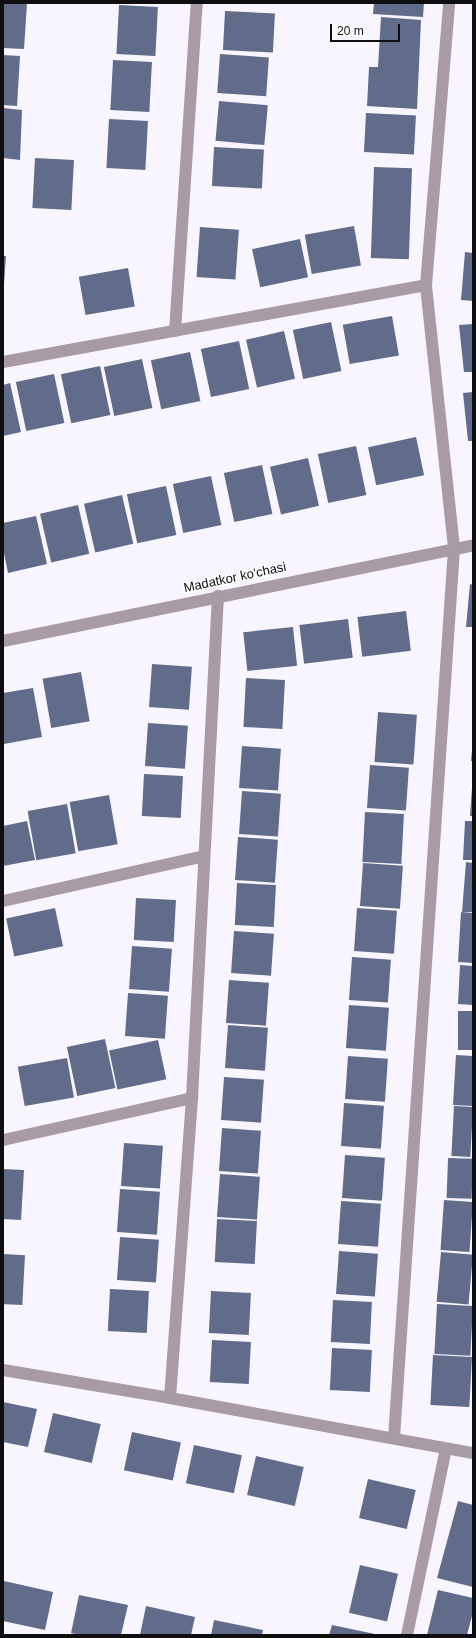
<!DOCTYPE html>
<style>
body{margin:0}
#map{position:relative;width:476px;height:1638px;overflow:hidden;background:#f8f5ff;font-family:Arial,sans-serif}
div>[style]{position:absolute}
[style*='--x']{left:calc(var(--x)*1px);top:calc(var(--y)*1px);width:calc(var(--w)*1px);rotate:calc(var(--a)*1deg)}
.building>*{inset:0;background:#606c8a;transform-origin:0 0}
.minor>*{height:12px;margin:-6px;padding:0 6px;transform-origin:6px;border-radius:6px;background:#a99ba5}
span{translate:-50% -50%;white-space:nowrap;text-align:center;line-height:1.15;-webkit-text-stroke:3px #fff;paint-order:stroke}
.street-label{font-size:13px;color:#0e0d10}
.frame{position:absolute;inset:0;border:4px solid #0e0d10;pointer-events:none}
.scale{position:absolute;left:330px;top:24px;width:70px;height:18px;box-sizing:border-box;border:2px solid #0e0d10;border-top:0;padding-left:5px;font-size:12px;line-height:14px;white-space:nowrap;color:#0e0d10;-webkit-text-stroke:3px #fff;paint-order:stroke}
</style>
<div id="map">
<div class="building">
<i style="clip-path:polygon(3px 3px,27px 3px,24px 49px,3px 48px)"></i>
<i style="clip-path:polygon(374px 3px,424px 3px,423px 17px,373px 14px)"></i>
<i style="left:119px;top:5px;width:39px;height:49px;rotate:3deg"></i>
<i style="left:225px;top:11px;width:50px;height:39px;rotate:3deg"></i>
<i style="clip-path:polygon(381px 17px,421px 20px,417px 109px,367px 106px,369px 67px,378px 67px)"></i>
<i style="left:220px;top:54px;width:49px;height:39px;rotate:4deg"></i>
<i style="clip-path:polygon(3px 55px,20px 56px,17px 106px,3px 105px)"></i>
<i style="left:113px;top:60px;width:39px;height:50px;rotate:3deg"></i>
<i style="left:219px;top:101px;width:49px;height:40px;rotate:5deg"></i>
<i style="clip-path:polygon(3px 108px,22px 110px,20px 160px,3px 158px)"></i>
<i style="left:366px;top:113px;width:50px;height:39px;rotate:3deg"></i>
<i style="left:109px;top:119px;width:39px;height:49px;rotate:3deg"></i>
<i style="left:214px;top:147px;width:50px;height:39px;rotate:3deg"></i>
<i style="left:35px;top:158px;width:39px;height:50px;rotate:3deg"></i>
<i style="left:374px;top:167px;width:38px;height:91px;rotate:2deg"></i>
<i style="left:354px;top:226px;width:40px;height:50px;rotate:80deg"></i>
<i style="left:200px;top:227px;width:39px;height:50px;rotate:4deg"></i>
<i style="left:300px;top:239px;width:39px;height:49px;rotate:78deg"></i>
<i style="clip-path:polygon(465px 252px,473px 253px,473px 301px,461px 300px)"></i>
<i style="clip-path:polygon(3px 256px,6px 256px,4px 284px,3px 284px)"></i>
<i style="left:128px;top:268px;width:39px;height:50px;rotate:80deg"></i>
<i style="left:392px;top:316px;width:40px;height:50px;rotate:80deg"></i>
<i style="left:331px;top:322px;width:50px;height:39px;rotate:78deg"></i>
<i style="clip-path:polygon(473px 324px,473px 372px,464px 372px,459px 325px)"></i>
<i style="left:284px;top:331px;width:49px;height:39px;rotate:77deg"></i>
<i style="left:239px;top:341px;width:49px;height:39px;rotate:78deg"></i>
<i style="left:190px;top:352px;width:50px;height:40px;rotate:78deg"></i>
<i style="left:142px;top:359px;width:50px;height:39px;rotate:78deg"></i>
<i style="left:100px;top:366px;width:50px;height:40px;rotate:78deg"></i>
<i style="left:54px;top:374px;width:50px;height:39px;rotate:78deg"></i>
<i style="clip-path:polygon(10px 383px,21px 432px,3px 436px,3px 385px)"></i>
<i style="clip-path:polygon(473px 392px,473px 441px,468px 441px,463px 393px)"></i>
<i style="left:416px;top:437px;width:39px;height:49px;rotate:78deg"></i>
<i style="left:356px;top:446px;width:50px;height:39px;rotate:78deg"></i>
<i style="left:308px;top:458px;width:49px;height:39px;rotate:77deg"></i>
<i style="left:262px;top:465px;width:50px;height:39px;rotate:78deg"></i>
<i style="left:211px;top:476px;width:50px;height:39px;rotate:78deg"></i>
<i style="left:166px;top:486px;width:50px;height:40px;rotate:78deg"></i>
<i style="left:122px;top:495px;width:50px;height:39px;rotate:77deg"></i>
<i style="left:78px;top:505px;width:50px;height:39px;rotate:77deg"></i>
<i style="clip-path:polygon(36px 516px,47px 564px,8px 573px,3px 548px,3px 523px)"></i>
<i style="clip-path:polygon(470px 584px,473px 585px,473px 627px,466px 627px)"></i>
<i style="left:406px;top:611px;width:40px;height:49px;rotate:83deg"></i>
<i style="left:348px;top:619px;width:39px;height:49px;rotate:83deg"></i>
<i style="left:293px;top:627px;width:39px;height:50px;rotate:84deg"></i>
<i style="left:152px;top:664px;width:40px;height:43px;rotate:4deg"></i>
<i style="left:81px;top:672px;width:50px;height:39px;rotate:80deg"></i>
<i style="left:246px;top:678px;width:39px;height:49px;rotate:3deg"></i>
<i style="clip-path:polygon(33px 688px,42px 737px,4px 744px,3px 693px)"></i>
<i style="left:378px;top:712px;width:39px;height:50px;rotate:4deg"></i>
<i style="left:148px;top:723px;width:40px;height:43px;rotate:4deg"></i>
<i style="left:242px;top:746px;width:39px;height:42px;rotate:4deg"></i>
<i style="clip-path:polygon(472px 750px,473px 750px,473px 761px,471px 761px)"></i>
<i style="left:370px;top:765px;width:39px;height:43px;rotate:4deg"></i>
<i style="left:144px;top:774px;width:39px;height:42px;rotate:3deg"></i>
<i style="clip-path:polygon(472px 788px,473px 788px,473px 816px,470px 816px)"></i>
<i style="left:242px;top:791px;width:39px;height:43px;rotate:4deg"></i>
<i style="left:109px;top:795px;width:50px;height:40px;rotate:80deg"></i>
<i style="left:67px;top:804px;width:50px;height:40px;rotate:80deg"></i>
<i style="left:365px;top:812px;width:39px;height:50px;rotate:3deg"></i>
<i style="clip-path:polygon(27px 821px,35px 860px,3px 866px,3px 826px)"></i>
<i style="clip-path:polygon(465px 821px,473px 821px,473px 860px,463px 860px)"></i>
<i style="left:238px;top:837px;width:40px;height:43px;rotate:4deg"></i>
<i style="clip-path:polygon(466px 862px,473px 863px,473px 912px,462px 912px)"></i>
<i style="left:363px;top:863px;width:40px;height:43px;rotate:4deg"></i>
<i style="left:237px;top:883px;width:39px;height:42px;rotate:3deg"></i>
<i style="left:136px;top:898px;width:40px;height:42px;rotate:3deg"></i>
<i style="left:55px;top:908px;width:39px;height:50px;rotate:78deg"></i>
<i style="left:357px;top:908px;width:40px;height:43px;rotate:4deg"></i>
<i style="clip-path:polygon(461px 912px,473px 913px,473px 963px,458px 962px)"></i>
<i style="left:234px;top:931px;width:40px;height:42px;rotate:4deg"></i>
<i style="left:132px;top:946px;width:40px;height:43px;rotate:4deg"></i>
<i style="left:352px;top:957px;width:39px;height:43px;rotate:4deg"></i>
<i style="clip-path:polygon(460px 965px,473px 966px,473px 1005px,458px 1004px)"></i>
<i style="left:229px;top:980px;width:40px;height:43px;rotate:4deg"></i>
<i style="left:128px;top:993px;width:40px;height:43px;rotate:4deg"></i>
<i style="left:349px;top:1005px;width:40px;height:43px;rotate:4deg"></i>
<i style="left:458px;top:1011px;width:15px;height:39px"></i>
<i style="left:228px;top:1025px;width:40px;height:43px;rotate:4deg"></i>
<i style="left:105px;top:1039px;width:50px;height:39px;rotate:78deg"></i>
<i style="left:158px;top:1040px;width:40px;height:50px;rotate:78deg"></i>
<i style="clip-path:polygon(456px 1055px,473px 1056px,473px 1106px,453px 1105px)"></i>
<i style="left:348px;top:1056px;width:40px;height:43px;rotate:4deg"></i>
<i style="left:67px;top:1058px;width:40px;height:50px;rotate:80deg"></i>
<i style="left:224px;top:1077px;width:40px;height:43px;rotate:4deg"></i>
<i style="left:344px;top:1103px;width:40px;height:43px;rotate:4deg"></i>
<i style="left:454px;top:1106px;width:19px;height:50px;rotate:3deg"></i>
<i style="left:222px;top:1128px;width:39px;height:43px;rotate:4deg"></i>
<i style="left:124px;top:1143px;width:39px;height:43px;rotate:4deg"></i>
<i style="left:345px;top:1155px;width:40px;height:43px;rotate:4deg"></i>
<i style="left:448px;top:1158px;width:25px;height:40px;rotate:2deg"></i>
<i style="clip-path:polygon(3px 1169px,24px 1170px,21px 1220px,3px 1219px)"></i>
<i style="left:220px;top:1174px;width:40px;height:43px;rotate:4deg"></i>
<i style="left:120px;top:1189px;width:40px;height:43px;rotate:4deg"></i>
<i style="left:444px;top:1200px;width:29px;height:50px;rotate:4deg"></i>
<i style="left:341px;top:1201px;width:40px;height:43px;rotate:4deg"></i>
<i style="left:217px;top:1219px;width:40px;height:43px;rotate:3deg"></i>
<i style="left:120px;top:1237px;width:39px;height:43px;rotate:4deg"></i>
<i style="left:339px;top:1251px;width:39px;height:43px;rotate:4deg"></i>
<i style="left:441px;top:1252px;width:32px;height:50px;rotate:5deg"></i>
<i style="left:3px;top:1254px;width:22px;height:50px;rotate:3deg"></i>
<i style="left:110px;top:1289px;width:39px;height:42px;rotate:3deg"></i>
<i style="left:211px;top:1291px;width:40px;height:42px;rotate:3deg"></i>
<i style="left:333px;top:1300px;width:39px;height:42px;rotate:3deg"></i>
<i style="left:437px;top:1304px;width:36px;height:50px;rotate:3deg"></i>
<i style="left:212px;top:1340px;width:39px;height:42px;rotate:3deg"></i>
<i style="left:332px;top:1348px;width:40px;height:42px;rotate:3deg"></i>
<i style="left:433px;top:1355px;width:39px;height:50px;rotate:3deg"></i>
<i style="clip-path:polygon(3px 1402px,37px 1409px,28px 1447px,3px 1442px)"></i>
<i style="left:53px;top:1413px;width:49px;height:40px;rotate:13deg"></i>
<i style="left:132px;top:1432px;width:50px;height:39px;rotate:12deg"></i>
<i style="left:194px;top:1445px;width:49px;height:39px;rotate:12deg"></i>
<i style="left:256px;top:1456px;width:49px;height:40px;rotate:13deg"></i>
<i style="left:368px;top:1479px;width:49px;height:40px;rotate:13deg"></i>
<i style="clip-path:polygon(458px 1501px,473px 1505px,473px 1587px,437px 1578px)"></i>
<i style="left:360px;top:1565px;width:39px;height:49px;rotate:13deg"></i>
<i style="clip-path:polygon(4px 1581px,53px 1592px,45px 1630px,3px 1621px)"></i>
<i style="clip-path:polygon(438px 1590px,473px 1598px,473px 1612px,467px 1635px,427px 1635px)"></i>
<i style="clip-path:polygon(79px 1595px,128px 1605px,121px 1635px,80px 1635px,71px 1633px)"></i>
<i style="clip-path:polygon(146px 1606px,195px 1617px,191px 1635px,140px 1635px)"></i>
<i style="clip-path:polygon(214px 1620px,263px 1630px,262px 1635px,211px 1635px)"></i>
<i style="clip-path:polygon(332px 1625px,375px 1634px,375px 1635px,329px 1635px)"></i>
</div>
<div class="minor">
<i style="--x:175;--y:331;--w:329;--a:-86.2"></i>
<i style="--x:3;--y:362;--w:430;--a:-10.3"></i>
<i style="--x:3;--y:641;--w:480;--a:-11.5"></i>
<i style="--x:3;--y:901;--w:206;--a:-12.6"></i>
<i style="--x:3;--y:1140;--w:194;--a:-12.5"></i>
<i style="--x:3;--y:1370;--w:169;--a:9.5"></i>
<i style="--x:170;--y:1398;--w:308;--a:10.3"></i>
<i style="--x:170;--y:1398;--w:301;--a:-85.8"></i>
<i style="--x:192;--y:1098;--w:503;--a:-87.04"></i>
<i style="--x:394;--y:1438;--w:892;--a:-86.14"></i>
<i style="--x:454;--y:548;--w:264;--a:-96.1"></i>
<i style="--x:426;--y:285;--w:283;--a:-85.3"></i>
<i style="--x:407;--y:1635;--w:190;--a:-78.2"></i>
</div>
<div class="street-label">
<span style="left:235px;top:578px;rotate:-12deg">Madatkor ko'chasi</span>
</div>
<div class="frame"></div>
<div class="scale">20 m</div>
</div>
